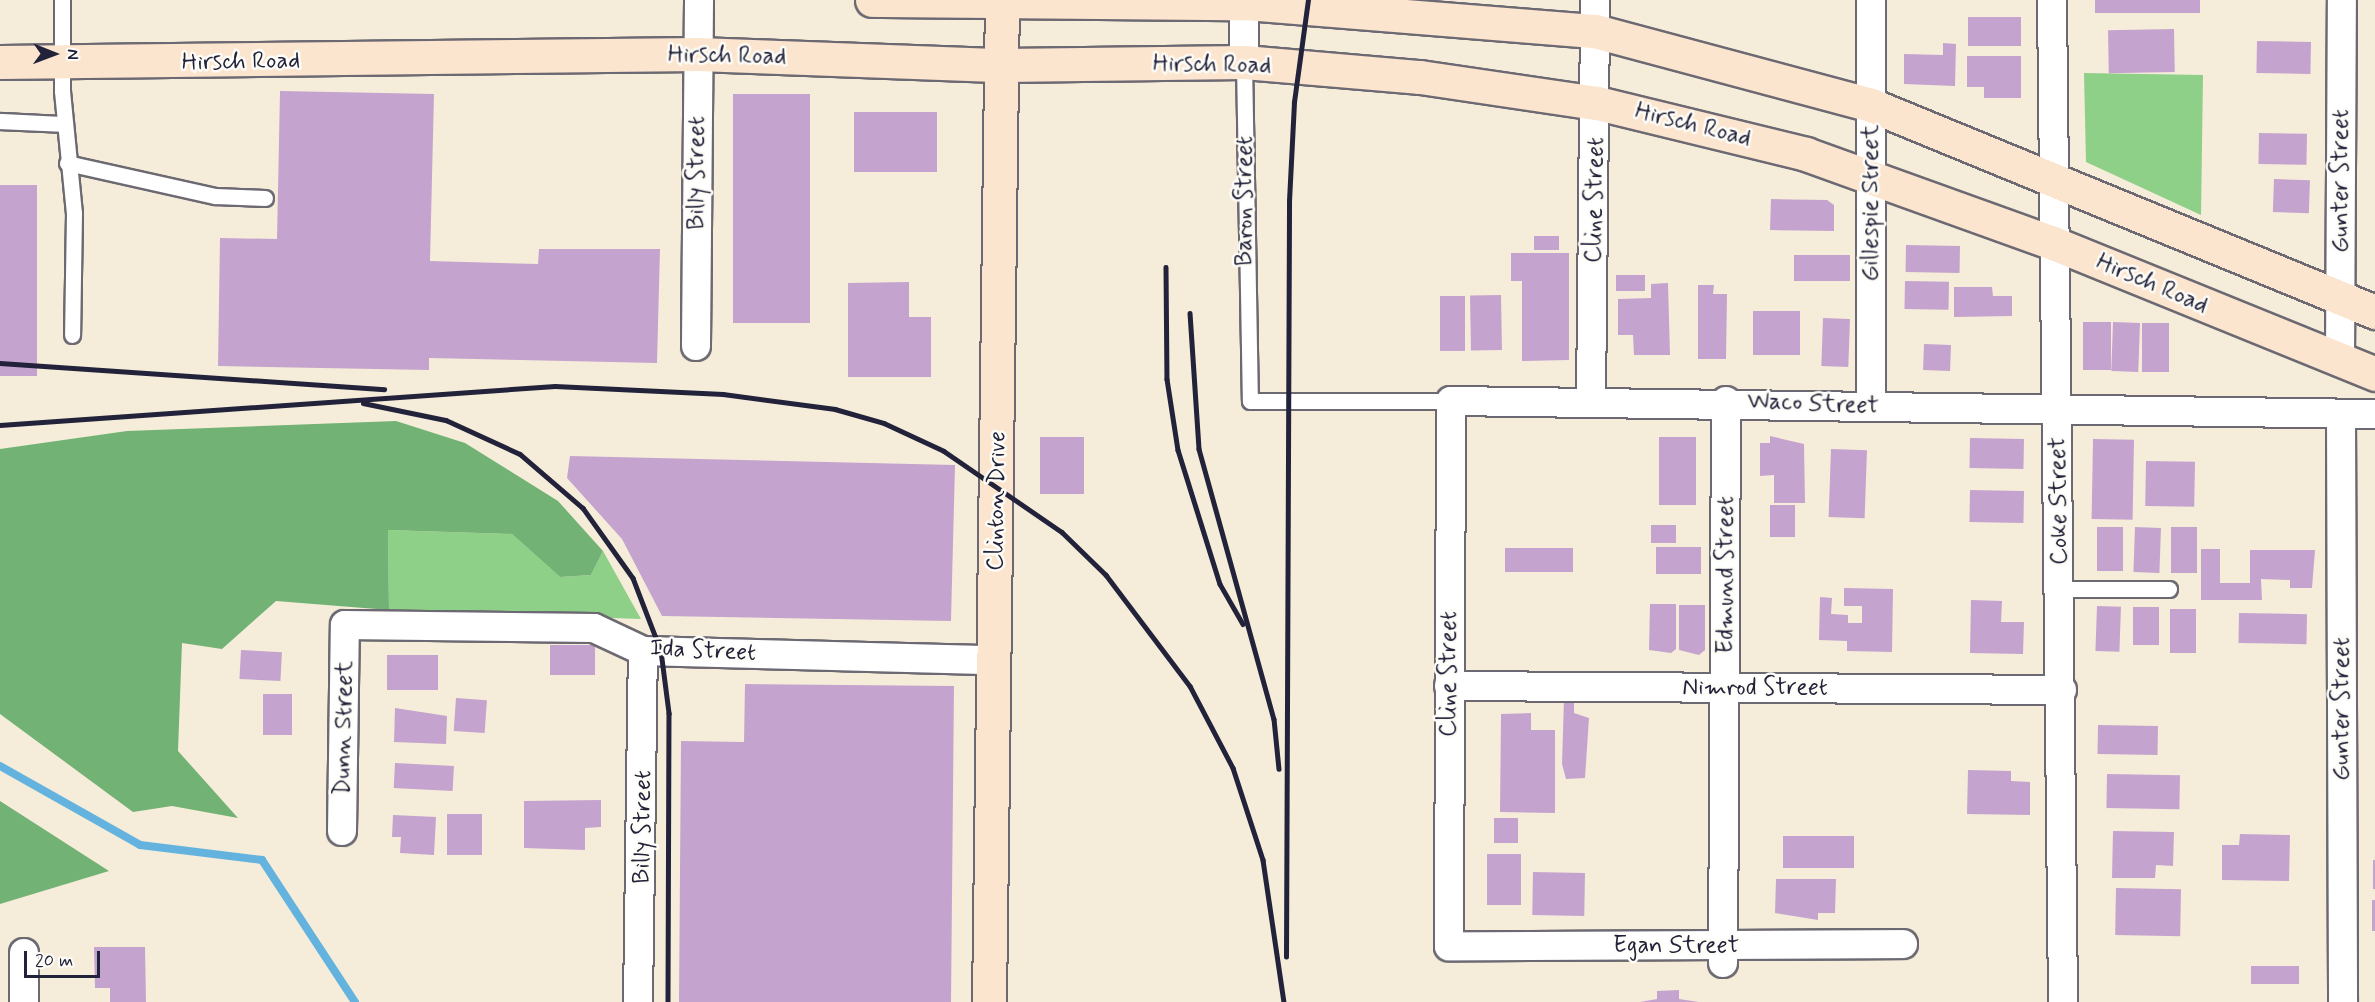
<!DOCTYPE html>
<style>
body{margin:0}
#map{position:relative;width:2375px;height:1002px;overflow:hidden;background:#f5edd9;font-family:Mynerve,sans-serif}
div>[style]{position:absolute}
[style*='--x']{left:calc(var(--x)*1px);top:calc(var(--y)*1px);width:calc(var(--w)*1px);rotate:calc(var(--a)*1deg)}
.green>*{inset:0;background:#8ed088}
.forest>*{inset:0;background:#72b274}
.stream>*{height:8px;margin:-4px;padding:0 4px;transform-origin:4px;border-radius:4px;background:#64b3de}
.building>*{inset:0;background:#c5a3cf;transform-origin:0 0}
.roads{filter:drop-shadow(2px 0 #6c6972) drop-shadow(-2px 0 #6c6972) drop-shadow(0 2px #6c6972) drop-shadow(0 -2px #6c6972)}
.lane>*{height:15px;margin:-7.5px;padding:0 7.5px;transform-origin:7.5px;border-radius:7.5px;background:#fff}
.street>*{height:28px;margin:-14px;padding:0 14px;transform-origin:14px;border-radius:14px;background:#fff}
.secondary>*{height:33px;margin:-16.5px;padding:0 16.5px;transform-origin:16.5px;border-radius:16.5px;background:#fce5cf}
.rail>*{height:4.5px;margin:-2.25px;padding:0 2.25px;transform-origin:2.25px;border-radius:2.25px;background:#22223b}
span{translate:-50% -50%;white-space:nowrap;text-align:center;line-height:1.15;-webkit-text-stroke:5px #fdfcf7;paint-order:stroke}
.street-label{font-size:24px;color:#22223b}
.north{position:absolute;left:24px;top:24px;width:60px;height:60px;-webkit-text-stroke:4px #fdfcf7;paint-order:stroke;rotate:91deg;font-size:16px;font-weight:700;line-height:24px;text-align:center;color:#22223b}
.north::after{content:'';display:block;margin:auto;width:21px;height:27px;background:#22223b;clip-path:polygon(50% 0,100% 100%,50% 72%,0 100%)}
.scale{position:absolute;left:24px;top:951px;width:76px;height:27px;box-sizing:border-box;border:3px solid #22223b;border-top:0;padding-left:8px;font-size:18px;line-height:21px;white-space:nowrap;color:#22223b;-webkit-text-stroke:4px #fdfcf7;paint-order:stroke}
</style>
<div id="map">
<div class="green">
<i style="clip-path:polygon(2084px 73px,2203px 75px,2201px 215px,2086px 162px)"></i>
<i style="clip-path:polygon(388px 530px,512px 534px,560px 577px,591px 575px,603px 551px,641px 619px,389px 610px)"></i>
</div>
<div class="forest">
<i style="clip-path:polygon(396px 421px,465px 443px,558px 501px,603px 551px,591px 575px,560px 577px,512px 534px,388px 530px,389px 610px,276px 601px,222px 649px,182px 643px,178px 751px,238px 818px,172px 806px,133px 812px,0 714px,0 449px,127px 431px)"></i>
<i style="clip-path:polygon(0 801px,109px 871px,0 904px)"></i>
</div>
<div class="stream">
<i style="--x:0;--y:766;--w:161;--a:29.4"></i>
<i style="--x:140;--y:845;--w:123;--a:7"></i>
<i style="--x:262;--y:860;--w:170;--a:56.8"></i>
</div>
<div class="building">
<i style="left:2095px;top:0;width:105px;height:13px"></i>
<i style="left:1968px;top:17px;width:53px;height:29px"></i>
<i style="left:2174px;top:29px;width:43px;height:66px;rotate:89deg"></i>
<i style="left:2257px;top:41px;width:54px;height:32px;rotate:1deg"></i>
<i style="clip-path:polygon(1943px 43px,1956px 44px,1955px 86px,1904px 84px,1904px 54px,1943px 55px)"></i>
<i style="clip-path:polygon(1967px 56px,2021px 56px,2021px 98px,1984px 98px,1984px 87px,1967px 87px)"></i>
<i style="clip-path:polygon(280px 91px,434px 94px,430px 261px,538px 264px,539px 249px,660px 249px,657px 363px,429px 358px,429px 370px,218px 366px,220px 238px,277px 239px)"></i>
<i style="left:733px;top:94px;width:77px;height:229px"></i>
<i style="left:854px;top:112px;width:83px;height:60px"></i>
<i style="left:2259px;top:133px;width:48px;height:31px;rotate:1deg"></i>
<i style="left:2274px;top:179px;width:36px;height:33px;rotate:2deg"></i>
<i style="left:0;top:185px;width:37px;height:191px"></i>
<i style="clip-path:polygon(1771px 199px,1827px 200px,1834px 205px,1834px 231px,1770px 230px)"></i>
<i style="left:1534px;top:236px;width:25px;height:14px"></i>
<i style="left:1906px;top:245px;width:54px;height:27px;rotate:1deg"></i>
<i style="clip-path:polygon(1511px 253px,1569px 253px,1569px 360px,1522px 361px,1522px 281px,1511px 281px)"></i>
<i style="left:1794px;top:255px;width:56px;height:26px"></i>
<i style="left:1616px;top:275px;width:29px;height:16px"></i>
<i style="left:1905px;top:281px;width:44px;height:28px;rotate:1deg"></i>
<i style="clip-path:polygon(909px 282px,909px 317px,931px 317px,931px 377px,848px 377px,848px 283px)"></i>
<i style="clip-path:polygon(1668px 283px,1670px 355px,1634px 355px,1633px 335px,1618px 335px,1618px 299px,1651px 298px,1651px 284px)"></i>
<i style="clip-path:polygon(1698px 285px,1714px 285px,1713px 294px,1727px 294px,1726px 359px,1698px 359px)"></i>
<i style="clip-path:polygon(1954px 287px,1992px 287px,1993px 296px,2012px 296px,2012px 316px,1954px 317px)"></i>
<i style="left:1501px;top:295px;width:55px;height:31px;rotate:89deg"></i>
<i style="left:1440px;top:296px;width:25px;height:55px"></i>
<i style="left:1753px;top:311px;width:47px;height:44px"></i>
<i style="left:1823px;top:318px;width:27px;height:48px;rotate:2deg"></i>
<i style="left:2083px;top:322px;width:28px;height:48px"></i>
<i style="left:2113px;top:322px;width:27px;height:49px;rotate:2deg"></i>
<i style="left:2142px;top:323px;width:27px;height:49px"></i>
<i style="left:1924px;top:344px;width:27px;height:26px;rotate:2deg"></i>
<i style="clip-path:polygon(1770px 436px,1804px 444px,1805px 503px,1774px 503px,1774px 475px,1760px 476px,1760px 443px,1770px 443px)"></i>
<i style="left:1040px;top:437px;width:44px;height:57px"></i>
<i style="left:1659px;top:437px;width:37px;height:68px"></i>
<i style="left:1970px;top:438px;width:54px;height:30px;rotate:1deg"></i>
<i style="left:2093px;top:439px;width:41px;height:80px;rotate:1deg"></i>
<i style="left:1831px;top:449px;width:36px;height:68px;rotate:2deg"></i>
<i style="clip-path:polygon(570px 456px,955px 465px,951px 621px,662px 616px,622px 539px,567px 478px)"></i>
<i style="left:2146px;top:461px;width:49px;height:45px;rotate:1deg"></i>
<i style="left:1970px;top:490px;width:54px;height:32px;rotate:1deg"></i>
<i style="left:1770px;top:505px;width:25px;height:32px"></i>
<i style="left:1651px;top:525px;width:25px;height:18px"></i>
<i style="left:2097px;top:527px;width:26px;height:44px"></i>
<i style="left:2135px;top:527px;width:26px;height:45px;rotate:2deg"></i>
<i style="left:2171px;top:527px;width:26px;height:46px"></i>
<i style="left:1656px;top:547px;width:45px;height:27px"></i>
<i style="left:1573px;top:548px;width:24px;height:68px;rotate:90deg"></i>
<i style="clip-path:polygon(2201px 549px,2220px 549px,2220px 583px,2250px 583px,2250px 550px,2315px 550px,2312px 588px,2290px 588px,2290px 580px,2261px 579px,2262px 600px,2201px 600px)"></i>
<i style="clip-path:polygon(1844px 588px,1893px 589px,1892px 652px,1847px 651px,1847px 641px,1819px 640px,1820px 597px,1832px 598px,1831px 614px,1848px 615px,1848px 623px,1862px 623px,1862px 606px,1844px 606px)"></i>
<i style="clip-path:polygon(1971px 600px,2002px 601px,2001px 622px,2024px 622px,2023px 654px,1970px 653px)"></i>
<i style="clip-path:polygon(1650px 604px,1676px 604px,1676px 649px,1671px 653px,1649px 650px)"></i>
<i style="clip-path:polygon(1679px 605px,1705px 605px,1705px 650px,1699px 655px,1679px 650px)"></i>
<i style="left:2097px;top:606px;width:24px;height:45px;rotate:2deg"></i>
<i style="left:2133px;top:607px;width:26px;height:38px"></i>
<i style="left:2170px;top:609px;width:26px;height:44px"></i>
<i style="left:2239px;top:613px;width:68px;height:30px;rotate:1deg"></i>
<i style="left:550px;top:645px;width:45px;height:30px"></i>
<i style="left:241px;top:650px;width:41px;height:29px;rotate:3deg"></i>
<i style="left:387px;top:655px;width:51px;height:35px"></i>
<i style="clip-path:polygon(745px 684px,954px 686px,951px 1002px,679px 1002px,681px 741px,744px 742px)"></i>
<i style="left:263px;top:694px;width:29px;height:41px"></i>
<i style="clip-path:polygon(1574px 697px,1574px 713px,1589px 718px,1585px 778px,1566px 779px,1562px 764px,1564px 698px)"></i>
<i style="left:456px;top:698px;width:31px;height:33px;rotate:4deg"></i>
<i style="clip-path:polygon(395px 708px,447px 716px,446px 744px,394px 742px)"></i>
<i style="clip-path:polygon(1531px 713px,1531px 730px,1555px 730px,1555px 813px,1500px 812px,1501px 714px)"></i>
<i style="left:2098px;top:725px;width:60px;height:29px;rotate:1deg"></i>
<i style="left:395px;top:763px;width:59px;height:25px;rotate:3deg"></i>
<i style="clip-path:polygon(1968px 770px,2011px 771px,2011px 781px,2030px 782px,2030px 815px,1967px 814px)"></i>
<i style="left:2107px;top:774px;width:73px;height:34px;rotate:1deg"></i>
<i style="clip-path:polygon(601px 800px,601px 827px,585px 828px,585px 850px,524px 848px,524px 801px)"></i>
<i style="left:447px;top:814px;width:35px;height:41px"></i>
<i style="clip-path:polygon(393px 815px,436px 817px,434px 855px,400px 853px,401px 837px,392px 837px)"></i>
<i style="left:1494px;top:818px;width:24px;height:25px"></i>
<i style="clip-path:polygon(2113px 831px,2174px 832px,2173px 866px,2156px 865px,2155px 878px,2112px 878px)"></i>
<i style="clip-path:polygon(2240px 834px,2290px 835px,2289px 881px,2222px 880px,2222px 845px,2239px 845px)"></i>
<i style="left:1783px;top:836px;width:71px;height:32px"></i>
<i style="left:1487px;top:854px;width:34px;height:51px"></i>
<i style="left:2373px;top:860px;width:2px;height:29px"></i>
<i style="left:1533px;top:872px;width:52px;height:43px;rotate:1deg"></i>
<i style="clip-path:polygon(1776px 879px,1836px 879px,1835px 913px,1818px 913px,1818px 920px,1775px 913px)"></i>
<i style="left:2116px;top:888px;width:65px;height:47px;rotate:1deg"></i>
<i style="left:2372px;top:900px;width:3px;height:31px"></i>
<i style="clip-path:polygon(94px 947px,145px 947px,146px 1002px,110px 1002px,110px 988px,95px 988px)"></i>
<i style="left:2251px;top:966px;width:48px;height:18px"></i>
<i style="clip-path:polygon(1679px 990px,1679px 999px,1699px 1002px,1640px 1002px,1657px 999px,1657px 991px)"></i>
</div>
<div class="roads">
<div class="lane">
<i style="--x:62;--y:0;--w:91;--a:90"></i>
<i style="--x:62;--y:91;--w:123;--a:84.4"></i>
<i style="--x:74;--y:213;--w:122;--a:90.9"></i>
<i style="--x:1244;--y:62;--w:339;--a:89"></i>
<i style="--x:1250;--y:401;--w:201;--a:0"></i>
<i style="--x:0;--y:121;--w:64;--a:2.7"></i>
<i style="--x:67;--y:163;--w:152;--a:12.6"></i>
<i style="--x:215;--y:196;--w:50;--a:2.3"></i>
<i style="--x:2060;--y:589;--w:109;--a:0"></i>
</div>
<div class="street">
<i style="--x:1871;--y:0;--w:405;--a:90"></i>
<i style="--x:2052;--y:0;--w:1002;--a:89.37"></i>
<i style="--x:1244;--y:62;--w:62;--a:-90"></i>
<i style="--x:696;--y:346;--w:346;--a:-89.5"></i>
<i style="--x:2340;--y:362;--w:362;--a:-89.7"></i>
<i style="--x:1591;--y:400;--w:400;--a:-89.4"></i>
<i style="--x:2341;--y:416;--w:586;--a:89.8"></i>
<i style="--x:1449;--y:686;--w:613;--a:0.37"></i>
<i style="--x:342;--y:831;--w:206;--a:-89.2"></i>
<i style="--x:345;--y:625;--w:249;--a:0.7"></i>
<i style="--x:594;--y:628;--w:54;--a:25.1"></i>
<i style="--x:643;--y:651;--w:350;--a:1.5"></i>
<i style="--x:1903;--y:944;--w:454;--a:179.7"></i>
<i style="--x:1449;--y:946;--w:545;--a:-89.79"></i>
<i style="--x:1451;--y:401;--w:924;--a:0.81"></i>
<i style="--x:1723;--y:963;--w:562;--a:-89.69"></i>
<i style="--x:24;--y:1002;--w:49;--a:-90"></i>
<i style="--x:638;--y:1002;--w:351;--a:-89.2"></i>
</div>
<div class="secondary">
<i style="--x:872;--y:0;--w:372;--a:0.5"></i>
<i style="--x:1244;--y:3;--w:352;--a:4.6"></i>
<i style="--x:1595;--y:31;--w:286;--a:15"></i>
<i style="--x:1871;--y:105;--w:545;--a:22.33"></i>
<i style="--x:0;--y:62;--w:698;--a:-0.66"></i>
<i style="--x:698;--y:54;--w:304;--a:2.1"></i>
<i style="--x:1002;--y:65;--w:242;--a:-0.7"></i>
<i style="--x:1244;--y:62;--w:177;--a:4.9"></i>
<i style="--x:1420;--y:77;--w:179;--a:8.4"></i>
<i style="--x:1597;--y:103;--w:215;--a:13.7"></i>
<i style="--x:1806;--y:154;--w:263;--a:19.8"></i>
<i style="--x:2053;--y:243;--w:348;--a:22.1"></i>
<i style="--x:989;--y:1002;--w:1002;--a:-89.26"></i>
</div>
</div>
<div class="rail">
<i style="--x:1166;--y:267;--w:112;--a:89.5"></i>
<i style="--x:1167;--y:379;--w:72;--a:81.2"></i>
<i style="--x:1178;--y:450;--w:140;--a:72.6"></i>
<i style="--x:1220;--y:584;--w:46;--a:60.1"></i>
<i style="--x:1190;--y:313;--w:136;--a:86.2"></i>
<i style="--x:1199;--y:449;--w:280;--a:74.5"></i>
<i style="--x:1274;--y:719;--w:50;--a:84.3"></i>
<i style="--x:0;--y:363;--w:385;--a:3.9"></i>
<i style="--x:363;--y:403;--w:85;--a:11.6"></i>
<i style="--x:446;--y:420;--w:81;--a:24.7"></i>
<i style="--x:520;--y:454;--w:83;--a:40.6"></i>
<i style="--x:583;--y:508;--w:86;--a:54.5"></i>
<i style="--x:633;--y:578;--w:78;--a:69"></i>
<i style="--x:661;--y:651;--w:63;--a:82.6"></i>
<i style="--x:669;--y:713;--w:289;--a:90.2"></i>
<i style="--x:0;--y:425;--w:556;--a:-4.02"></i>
<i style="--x:555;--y:386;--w:168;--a:2.7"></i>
<i style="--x:723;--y:394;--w:113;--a:7.6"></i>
<i style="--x:835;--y:409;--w:51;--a:15.9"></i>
<i style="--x:884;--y:423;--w:66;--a:25"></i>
<i style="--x:944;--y:451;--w:143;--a:34.5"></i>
<i style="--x:1062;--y:532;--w:62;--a:44.3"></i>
<i style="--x:1106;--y:575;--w:139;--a:52.9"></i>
<i style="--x:1190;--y:686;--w:93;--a:62.3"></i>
<i style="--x:1233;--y:768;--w:97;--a:71.9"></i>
<i style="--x:1263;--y:860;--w:144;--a:81.6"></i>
<i style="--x:1286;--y:957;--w:756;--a:-89.77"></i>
<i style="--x:1289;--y:201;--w:99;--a:-87.1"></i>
<i style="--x:1294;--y:102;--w:103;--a:-82.2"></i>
</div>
<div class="street-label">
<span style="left:727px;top:56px;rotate:1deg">Hirsch Road</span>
<span style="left:241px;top:62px;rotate:-1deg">Hirsch Road</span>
<span style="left:1212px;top:65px;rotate:1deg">Hirsch Road</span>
<span style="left:1693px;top:125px;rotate:14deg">Hirsch Road</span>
<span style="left:697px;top:173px;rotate:-90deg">Billy Street</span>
<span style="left:2341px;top:181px;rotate:-90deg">Gunter Street</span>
<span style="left:1595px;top:200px;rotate:-89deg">Cline Street</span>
<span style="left:1245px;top:201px;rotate:-90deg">Baron Street</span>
<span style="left:1871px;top:203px;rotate:-90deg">Gillespie Street</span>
<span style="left:2152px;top:284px;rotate:23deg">Hirsch Road</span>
<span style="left:1813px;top:404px;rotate:2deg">Waco Street</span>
<span style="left:997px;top:501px;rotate:-89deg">Clinton Drive</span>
<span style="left:2059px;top:501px;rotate:-91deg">Coke Street</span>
<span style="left:1726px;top:575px;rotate:-90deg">Edmund Street</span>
<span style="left:703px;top:651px;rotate:3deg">Ida Street</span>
<span style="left:1449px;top:674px;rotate:-90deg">Cline Street</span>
<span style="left:1755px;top:688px">Nimrod Street</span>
<span style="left:2342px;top:709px;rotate:-90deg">Gunter Street</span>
<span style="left:344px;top:728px;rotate:-89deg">Dunn Street</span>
<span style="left:643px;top:827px;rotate:-89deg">Billy Street</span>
<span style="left:1676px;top:946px">Egan Street</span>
</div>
<div class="north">N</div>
<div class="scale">20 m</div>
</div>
